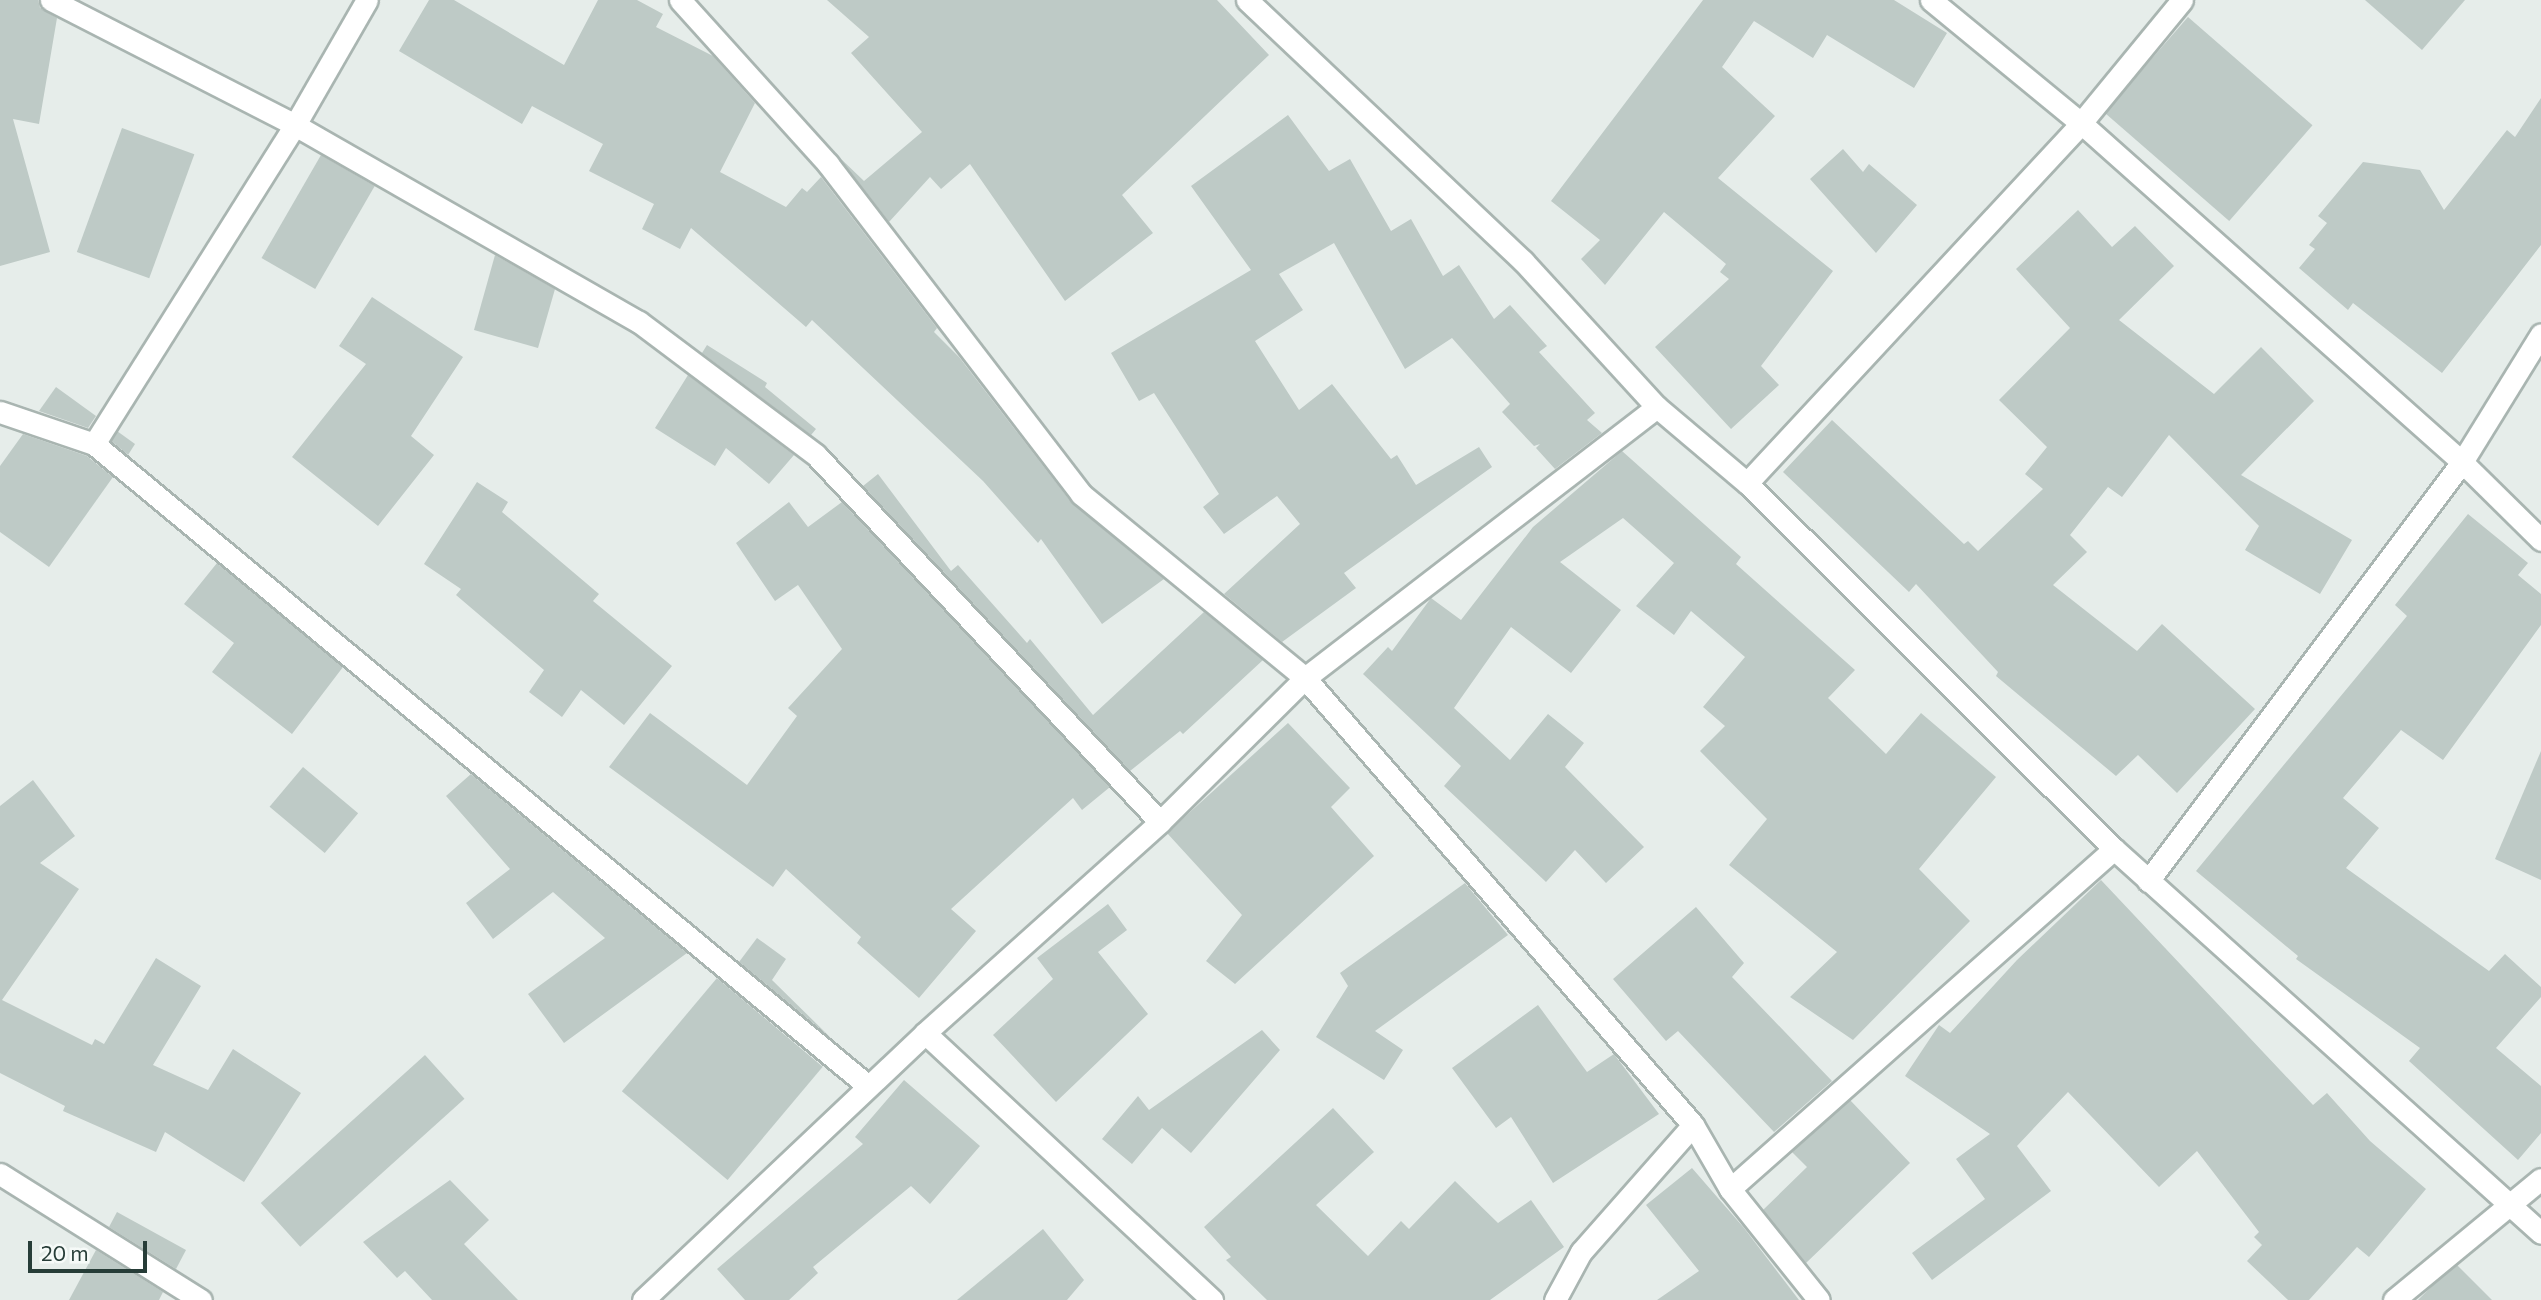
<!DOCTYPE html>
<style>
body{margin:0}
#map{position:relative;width:2541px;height:1300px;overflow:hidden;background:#e6edea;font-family:Commissioner,sans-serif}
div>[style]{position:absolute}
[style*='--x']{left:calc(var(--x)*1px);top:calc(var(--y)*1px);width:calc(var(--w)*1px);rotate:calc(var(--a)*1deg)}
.building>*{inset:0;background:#becac6;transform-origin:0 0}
.roads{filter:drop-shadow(2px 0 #a9b5b1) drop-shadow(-2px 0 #a9b5b1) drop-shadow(0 2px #a9b5b1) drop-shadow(0 -2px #a9b5b1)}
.minor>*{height:21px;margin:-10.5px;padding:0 10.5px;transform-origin:10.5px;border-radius:10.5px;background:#fff}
span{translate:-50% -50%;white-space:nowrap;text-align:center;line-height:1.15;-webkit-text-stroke:5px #f6faf8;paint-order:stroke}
.scale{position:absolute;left:28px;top:1241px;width:119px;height:32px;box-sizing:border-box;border:4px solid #273d38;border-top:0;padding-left:9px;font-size:21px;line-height:24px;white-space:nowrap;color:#273d38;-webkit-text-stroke:5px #f6faf8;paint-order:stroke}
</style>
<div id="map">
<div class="building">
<i style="clip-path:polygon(0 0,38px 0,40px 8px,57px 18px,39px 124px,13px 119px,50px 252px,0 266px)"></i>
<i style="clip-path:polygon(429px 0,454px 0,564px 65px,598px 0,637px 0,663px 14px,656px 27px,713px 56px,755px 103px,720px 172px,786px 207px,802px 188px,807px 192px,821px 177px,937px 328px,934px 332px,959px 357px,1071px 502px,1164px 579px,1102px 624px,1041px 539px,1038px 543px,983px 481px,812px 320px,806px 327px,691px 228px,680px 249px,642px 229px,654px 204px,589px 171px,603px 144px,532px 106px,522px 124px,399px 51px)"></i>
<i style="clip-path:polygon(827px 0,1217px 0,1269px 55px,1122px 195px,1153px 233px,1065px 301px,970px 164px,941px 189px,930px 177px,889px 222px,839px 157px,864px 181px,922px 132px,851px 53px,869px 37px)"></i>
<i style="clip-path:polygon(1703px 0,1894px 0,1947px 33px,1914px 88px,1827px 35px,1813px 58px,1754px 21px,1722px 67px,1775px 116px,1718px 178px,1833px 271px,1761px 366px,1779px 385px,1731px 429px,1655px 347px,1729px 279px,1720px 272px,1726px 264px,1664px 212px,1605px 285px,1581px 259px,1600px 240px,1551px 201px)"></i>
<i style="clip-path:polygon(2365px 0,2465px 0,2422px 50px)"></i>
<i style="left:2188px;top:17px;width:165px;height:127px;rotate:41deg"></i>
<i style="clip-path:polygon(2541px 98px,2541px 245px,2442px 373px,2353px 303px,2348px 310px,2299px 268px,2315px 249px,2309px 245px,2327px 223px,2318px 216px,2363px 162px,2420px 170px,2444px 210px,2507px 130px,2515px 137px)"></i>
<i style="clip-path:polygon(1288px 115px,1329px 171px,1350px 159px,1391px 231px,1411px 219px,1443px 276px,1459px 265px,1494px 319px,1510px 305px,1547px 346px,1539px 352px,1595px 413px,1587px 420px,1602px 433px,1555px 469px,1536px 448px,1540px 444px,1534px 446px,1502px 412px,1510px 404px,1452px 338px,1405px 369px,1334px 243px,1279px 274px,1303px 310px,1255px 341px,1299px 410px,1332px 384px,1391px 459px,1397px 455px,1416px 485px,1479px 447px,1492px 467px,1344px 573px,1356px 588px,1282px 642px,1224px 594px,1300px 524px,1277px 496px,1224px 534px,1203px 507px,1219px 494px,1154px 393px,1139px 401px,1111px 353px,1251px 270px,1191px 186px)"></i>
<i style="left:122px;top:128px;width:77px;height:132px;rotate:20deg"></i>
<i style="clip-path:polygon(1843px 149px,1863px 172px,1869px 164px,1917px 205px,1876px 253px,1810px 179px)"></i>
<i style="left:321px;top:155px;width:62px;height:119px;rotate:30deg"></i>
<i style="clip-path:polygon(2078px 210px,2112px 247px,2135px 226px,2174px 266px,2119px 320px,2214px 394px,2261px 347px,2314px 401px,2241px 475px,2352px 540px,2320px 594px,2245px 550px,2259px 526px,2169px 435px,2122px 497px,2108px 487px,2070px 535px,2087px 552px,2053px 585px,2137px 651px,2162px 624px,2255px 709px,2177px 793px,2138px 755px,2116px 776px,1996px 676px,1998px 672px,1916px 584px,1909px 592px,1783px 472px,1832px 420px,1964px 544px,1968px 541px,1978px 551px,2043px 489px,2025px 474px,2047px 447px,1999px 400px,2070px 328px,2016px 269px)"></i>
<i style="clip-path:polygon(495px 255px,555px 289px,538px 348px,474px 330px)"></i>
<i style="clip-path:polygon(372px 297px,463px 357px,411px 436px,434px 455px,378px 526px,292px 457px,366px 364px,339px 346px)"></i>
<i style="clip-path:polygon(707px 345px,767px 383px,765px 387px,816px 429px,811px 435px,702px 353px)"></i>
<i style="clip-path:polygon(688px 375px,794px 455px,769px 484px,726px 448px,715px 466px,655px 428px)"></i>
<i style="clip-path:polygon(56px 387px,96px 416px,88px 428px,39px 411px)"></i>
<i style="clip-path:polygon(117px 431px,135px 444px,128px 455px,111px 441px)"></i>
<i style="clip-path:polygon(23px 434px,87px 456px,113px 477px,49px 567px,0 532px,0 466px)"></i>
<i style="clip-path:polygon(1622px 451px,1741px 557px,1736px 564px,1855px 670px,1828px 698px,1886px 754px,1921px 713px,1996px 777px,1919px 869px,1970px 921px,1853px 1040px,1790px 997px,1837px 952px,1729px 865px,1767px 819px,1700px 751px,1725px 726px,1703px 707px,1745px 657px,1691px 611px,1674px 635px,1636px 606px,1674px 563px,1623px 518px,1560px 562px,1621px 610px,1571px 673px,1511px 627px,1454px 708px,1510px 760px,1548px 714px,1584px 743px,1565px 767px,1644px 847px,1606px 883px,1575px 850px,1546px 882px,1444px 786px,1461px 766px,1363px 674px,1388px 647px,1392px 651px,1431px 598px,1461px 620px,1533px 527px)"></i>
<i style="clip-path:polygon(878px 474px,951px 571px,958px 565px,1027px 643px,1030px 639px,1093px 715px,1204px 612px,1263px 660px,1183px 734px,1180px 731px,1130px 771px,863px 486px)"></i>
<i style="clip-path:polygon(477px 482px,508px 502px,502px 512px,599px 594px,593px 601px,672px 666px,624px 725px,581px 690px,562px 717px,529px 692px,544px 670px,456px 595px,461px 589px,424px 564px)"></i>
<i style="clip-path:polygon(789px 502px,808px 527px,842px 502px,1110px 787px,1082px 810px,1073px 798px,951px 909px,976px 931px,919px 998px,857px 943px,861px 937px,786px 869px,773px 887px,609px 767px,650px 713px,747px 785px,797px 716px,788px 708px,842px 649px,798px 585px,775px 601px,736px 543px)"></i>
<i style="clip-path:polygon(2468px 514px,2528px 563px,2518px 575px,2541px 594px,2541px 625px,2443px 760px,2401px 730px,2343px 798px,2379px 828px,2346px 868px,2489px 971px,2505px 954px,2541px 987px,2541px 997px,2496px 1048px,2541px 1086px,2541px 1133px,2518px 1160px,2409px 1061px,2420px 1048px,2296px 959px,2298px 956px,2196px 871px,2407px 616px,2395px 605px)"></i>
<i style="clip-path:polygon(217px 563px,343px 667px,292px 734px,212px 672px,234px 643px,184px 604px)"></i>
<i style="clip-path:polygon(1288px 723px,1350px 788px,1331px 807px,1374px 856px,1235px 984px,1206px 961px,1242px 915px,1167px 833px)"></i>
<i style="clip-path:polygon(2541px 751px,2541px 880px,2495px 859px)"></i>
<i style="left:303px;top:767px;width:72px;height:52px;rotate:40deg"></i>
<i style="clip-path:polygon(471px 774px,687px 953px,564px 1043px,528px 994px,605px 938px,553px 892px,493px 939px,466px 903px,510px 869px,446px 796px)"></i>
<i style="clip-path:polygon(33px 780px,75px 836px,40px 863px,79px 889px,2px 1000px,92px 1045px,95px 1039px,104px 1044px,156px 958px,201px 986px,153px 1065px,208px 1090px,233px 1049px,301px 1093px,244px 1182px,165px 1132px,156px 1152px,63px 1111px,65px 1106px,0 1073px,0 806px)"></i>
<i style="clip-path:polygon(2101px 880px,2313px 1105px,2327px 1093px,2370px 1141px,2426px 1189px,2369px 1257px,2357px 1247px,2309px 1300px,2288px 1300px,2247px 1261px,2262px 1245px,2254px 1237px,2259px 1232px,2197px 1151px,2159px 1187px,2068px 1092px,2017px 1146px,2051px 1191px,1932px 1280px,1912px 1253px,1985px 1199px,1956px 1159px,1990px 1134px,1905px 1076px,1939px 1025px,1950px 1033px,2017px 960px)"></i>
<i style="clip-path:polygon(1465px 883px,1508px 935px,1375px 1031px,1403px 1050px,1384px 1080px,1316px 1037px,1348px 986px,1340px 973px)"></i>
<i style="clip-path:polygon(1108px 904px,1127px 930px,1098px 952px,1148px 1014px,1056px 1102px,993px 1035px,1053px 979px,1037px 958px)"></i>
<i style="clip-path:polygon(1696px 907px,1744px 963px,1732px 977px,1832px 1081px,1774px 1132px,1678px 1031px,1666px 1041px,1613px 979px)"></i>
<i style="clip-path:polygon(757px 938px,786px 959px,772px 980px,832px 1039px,739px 962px)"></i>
<i style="left:717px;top:978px;width:138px;height:148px;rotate:40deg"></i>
<i style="clip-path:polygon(1538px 1005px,1587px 1072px,1614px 1054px,1659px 1114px,1553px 1183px,1511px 1117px,1496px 1128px,1452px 1068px)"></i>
<i style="clip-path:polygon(1262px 1030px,1280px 1050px,1191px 1153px,1162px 1128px,1132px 1164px,1102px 1139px,1138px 1096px,1149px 1110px)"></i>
<i style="left:425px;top:1055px;width:59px;height:221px;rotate:48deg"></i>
<i style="clip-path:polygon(904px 1080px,980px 1146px,930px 1204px,911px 1186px,813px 1267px,818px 1273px,789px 1300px,745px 1300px,717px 1269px,863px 1144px,855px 1137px)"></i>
<i style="clip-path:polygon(1850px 1100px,1910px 1163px,1806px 1263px,1763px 1210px,1807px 1167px,1792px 1152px)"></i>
<i style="clip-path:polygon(1333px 1108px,1374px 1152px,1316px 1205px,1368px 1256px,1401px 1221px,1409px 1229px,1455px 1181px,1498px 1223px,1531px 1200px,1564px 1247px,1490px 1300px,1267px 1300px,1226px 1260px,1231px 1257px,1204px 1227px)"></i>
<i style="clip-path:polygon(1692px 1168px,1744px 1228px,1799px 1300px,1657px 1300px,1699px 1271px,1646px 1205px)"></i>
<i style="clip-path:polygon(450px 1180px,489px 1220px,464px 1244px,518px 1300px,432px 1300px,405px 1271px,397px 1278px,363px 1242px)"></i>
<i style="clip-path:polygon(117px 1212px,186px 1250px,176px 1269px,109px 1227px)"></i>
<i style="clip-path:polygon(1043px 1229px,1084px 1280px,1067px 1300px,957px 1300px)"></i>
<i style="clip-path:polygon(96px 1250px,163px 1292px,159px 1300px,69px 1300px)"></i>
<i style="clip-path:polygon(2457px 1265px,2492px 1300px,2418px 1300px,2433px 1285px)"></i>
</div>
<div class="roads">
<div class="minor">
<i style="--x:51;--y:0;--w:274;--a:27.1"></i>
<i style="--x:295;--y:125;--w:396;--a:29.8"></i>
<i style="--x:639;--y:322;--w:221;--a:36.9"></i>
<i style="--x:816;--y:455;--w:503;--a:46.85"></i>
<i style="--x:680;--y:0;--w:221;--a:47.9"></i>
<i style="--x:828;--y:164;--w:416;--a:52.5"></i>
<i style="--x:1081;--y:494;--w:290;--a:39.4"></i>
<i style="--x:1305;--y:678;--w:592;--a:49.04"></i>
<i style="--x:1693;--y:1125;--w:74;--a:60"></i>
<i style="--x:1730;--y:1189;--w:142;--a:51.3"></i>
<i style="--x:1247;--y:0;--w:380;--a:43.4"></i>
<i style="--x:1523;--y:261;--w:198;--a:47.5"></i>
<i style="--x:1657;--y:407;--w:118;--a:40.2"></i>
<i style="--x:1747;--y:483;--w:518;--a:44.92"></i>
<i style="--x:2114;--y:849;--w:574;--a:41.96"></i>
<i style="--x:1931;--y:0;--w:194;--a:39.4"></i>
<i style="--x:2081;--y:123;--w:510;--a:41.66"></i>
<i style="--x:2462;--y:462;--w:111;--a:44.6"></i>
<i style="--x:0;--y:412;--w:99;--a:18.8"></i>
<i style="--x:94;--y:444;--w:1006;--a:39.67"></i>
<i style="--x:94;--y:444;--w:377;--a:-57.8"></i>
<i style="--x:295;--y:125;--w:144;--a:-60.1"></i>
<i style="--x:1747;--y:483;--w:491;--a:-47.1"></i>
<i style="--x:2081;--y:123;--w:159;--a:-50.6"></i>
<i style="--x:2148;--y:881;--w:524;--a:-53.15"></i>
<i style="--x:2462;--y:462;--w:150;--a:-58.3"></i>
<i style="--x:925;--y:1033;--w:392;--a:42.9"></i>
<i style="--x:0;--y:1174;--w:237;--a:32.1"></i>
<i style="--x:1730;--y:1189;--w:513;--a:-41.52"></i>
<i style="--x:643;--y:1300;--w:388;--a:-43.4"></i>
<i style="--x:925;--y:1033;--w:316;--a:-41.9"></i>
<i style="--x:1160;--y:822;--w:204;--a:-44.8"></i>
<i style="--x:1305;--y:678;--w:444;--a:-37.6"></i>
<i style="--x:1555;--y:1300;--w:55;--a:-61.6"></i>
<i style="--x:1581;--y:1252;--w:169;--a:-48.6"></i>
<i style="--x:2394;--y:1300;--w:190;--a:-39.5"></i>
</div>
</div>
<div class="scale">20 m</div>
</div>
